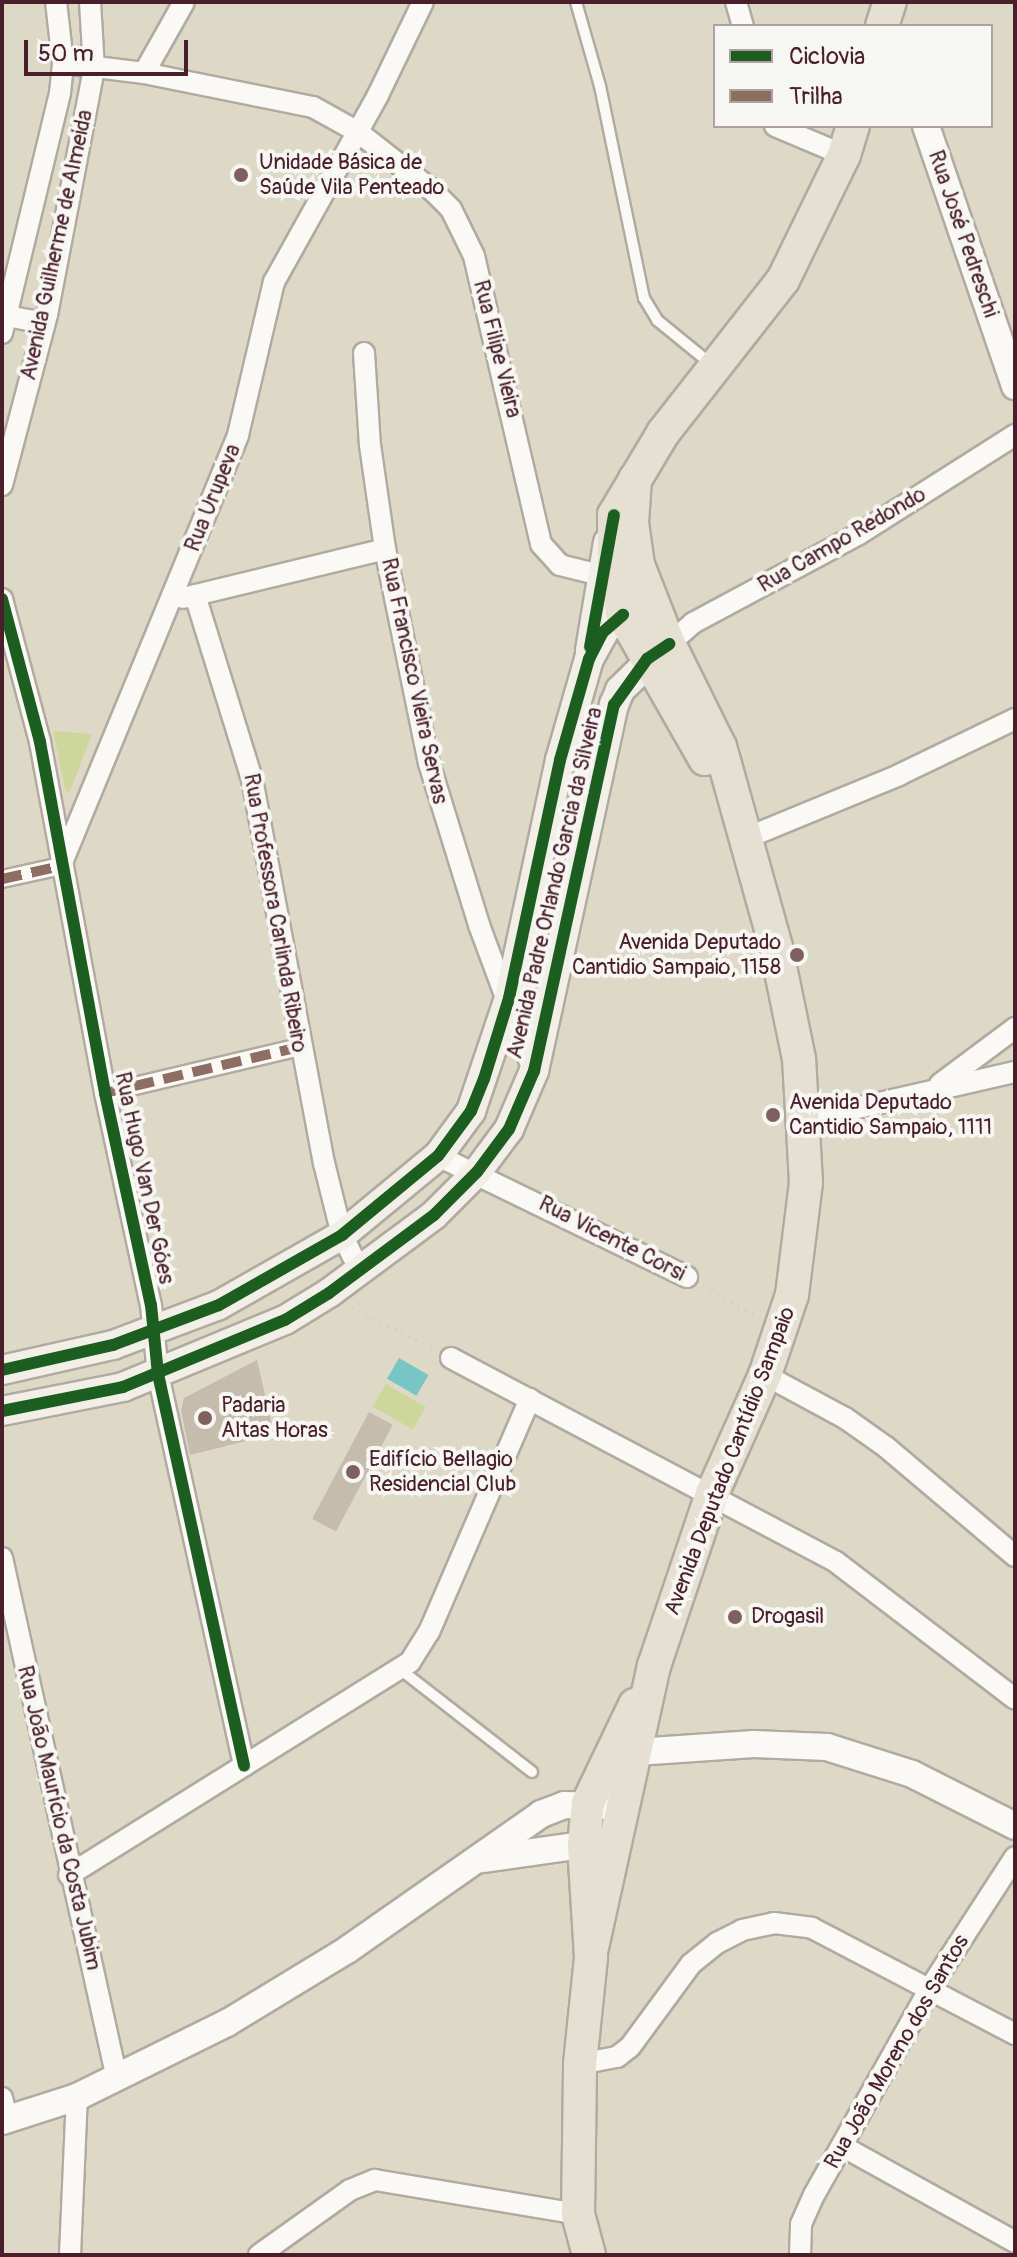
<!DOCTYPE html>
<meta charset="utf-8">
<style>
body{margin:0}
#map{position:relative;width:1017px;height:2257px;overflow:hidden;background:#ded9c6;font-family:Pangolin,sans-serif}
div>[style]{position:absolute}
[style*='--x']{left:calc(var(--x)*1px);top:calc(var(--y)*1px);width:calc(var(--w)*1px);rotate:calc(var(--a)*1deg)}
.green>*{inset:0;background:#ced79b;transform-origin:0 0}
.water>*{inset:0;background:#78c5c5;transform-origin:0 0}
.building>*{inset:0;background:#c6bcad;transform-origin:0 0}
.path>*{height:4px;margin-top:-2px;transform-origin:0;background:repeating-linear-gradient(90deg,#d4d0cb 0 2px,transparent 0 8px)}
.roads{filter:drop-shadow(2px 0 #b1aaa0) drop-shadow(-2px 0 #b1aaa0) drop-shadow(0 2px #b1aaa0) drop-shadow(0 -2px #b1aaa0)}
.service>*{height:10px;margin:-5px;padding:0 5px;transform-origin:5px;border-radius:5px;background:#faf9f6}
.pedestrian>*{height:16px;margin:-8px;padding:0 8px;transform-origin:8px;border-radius:8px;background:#faf9f6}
.minor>*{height:20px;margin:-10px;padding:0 10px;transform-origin:10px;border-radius:10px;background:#faf9f6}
.tertiary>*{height:26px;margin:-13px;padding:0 13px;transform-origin:13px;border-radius:13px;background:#faf9f6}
.secondary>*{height:28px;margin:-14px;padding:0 14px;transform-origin:14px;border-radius:14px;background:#f2efe8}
.primary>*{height:32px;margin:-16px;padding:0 16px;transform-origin:16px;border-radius:16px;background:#e6e0d3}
.quiet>*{height:10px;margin-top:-5px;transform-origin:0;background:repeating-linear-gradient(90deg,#8d6e63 0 20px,transparent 0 30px)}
.cycleway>*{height:12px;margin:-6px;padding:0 6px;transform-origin:6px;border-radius:6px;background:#1b5e20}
.dots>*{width:22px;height:22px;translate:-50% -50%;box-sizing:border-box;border:4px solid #f6f6f2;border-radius:50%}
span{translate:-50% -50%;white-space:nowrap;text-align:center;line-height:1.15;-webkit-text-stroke:8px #f6f6f2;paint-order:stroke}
.poi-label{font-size:22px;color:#4a1f2b}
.left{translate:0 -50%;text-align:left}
.right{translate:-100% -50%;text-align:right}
.street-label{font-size:22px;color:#4a1f2b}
.frame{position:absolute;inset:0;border:4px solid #4a1f2b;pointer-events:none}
.legend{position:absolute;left:713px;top:24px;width:280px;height:104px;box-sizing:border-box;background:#f6f6f2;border:2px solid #b1a0a2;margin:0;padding:10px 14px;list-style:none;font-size:24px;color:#4a1f2b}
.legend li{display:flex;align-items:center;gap:16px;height:40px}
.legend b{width:40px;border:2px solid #b1a0a2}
.scale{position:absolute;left:24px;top:40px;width:164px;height:36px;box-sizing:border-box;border:4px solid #4a1f2b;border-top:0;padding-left:10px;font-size:24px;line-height:28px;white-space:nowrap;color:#4a1f2b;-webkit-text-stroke:6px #f6f6f2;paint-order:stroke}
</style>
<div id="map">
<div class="green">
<i style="clip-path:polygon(53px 731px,92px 734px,69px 794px,65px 789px)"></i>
<i style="left:386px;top:1384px;width:46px;height:26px;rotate:30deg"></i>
</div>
<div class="water">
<i style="left:399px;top:1358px;width:34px;height:24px;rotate:30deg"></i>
</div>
<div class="building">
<i style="clip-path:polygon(257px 1360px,274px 1434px,190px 1455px,181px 1410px,184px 1398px)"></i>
<i style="left:369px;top:1412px;width:27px;height:121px;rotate:28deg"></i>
</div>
<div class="path">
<i style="--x:703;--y:1286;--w:64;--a:30.2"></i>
<i style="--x:351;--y:1308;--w:91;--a:26"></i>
</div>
<div class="roads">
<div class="service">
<i style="--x:576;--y:2;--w:87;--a:74.1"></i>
<i style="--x:600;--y:86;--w:217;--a:78.3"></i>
<i style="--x:644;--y:298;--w:26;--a:59"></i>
<i style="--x:657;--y:320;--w:70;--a:39.2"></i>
<i style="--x:401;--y:1670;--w:166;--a:37.9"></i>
</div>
<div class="pedestrian">
<i style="--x:2;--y:879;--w:60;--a:-12.4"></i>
<i style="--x:105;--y:1093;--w:199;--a:-13.3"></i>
</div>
<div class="minor">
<i style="--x:736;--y:2;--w:25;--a:74"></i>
<i style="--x:63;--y:63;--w:82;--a:7"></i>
<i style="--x:144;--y:73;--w:172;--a:11.4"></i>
<i style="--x:313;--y:107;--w:51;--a:29.1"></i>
<i style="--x:358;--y:132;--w:94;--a:38.1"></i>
<i style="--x:432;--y:190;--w:27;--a:45"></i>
<i style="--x:451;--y:209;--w:52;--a:63.9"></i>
<i style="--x:474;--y:256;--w:296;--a:76.9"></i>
<i style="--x:541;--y:544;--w:28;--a:48"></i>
<i style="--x:560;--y:565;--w:41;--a:14"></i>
<i style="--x:144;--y:73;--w:81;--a:-60.6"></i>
<i style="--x:775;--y:126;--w:75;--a:22.8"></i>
<i style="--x:2;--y:315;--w:43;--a:10.8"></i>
<i style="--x:2;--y:333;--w:247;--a:-76.4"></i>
<i style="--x:60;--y:93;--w:30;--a:-84"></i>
<i style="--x:63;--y:63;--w:61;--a:-96.5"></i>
<i style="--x:364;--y:353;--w:92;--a:86.3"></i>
<i style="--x:370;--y:445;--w:105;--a:81.8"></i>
<i style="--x:385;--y:549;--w:218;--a:78.4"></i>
<i style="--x:429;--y:763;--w:170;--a:72.8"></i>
<i style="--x:479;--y:925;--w:155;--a:69.6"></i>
<i style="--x:2;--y:485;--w:176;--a:-75.2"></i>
<i style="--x:47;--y:315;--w:250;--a:-79.2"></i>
<i style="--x:94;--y:69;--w:67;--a:-93.4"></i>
<i style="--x:195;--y:595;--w:193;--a:72.8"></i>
<i style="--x:252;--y:779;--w:391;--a:79.4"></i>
<i style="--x:324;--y:1163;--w:74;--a:76"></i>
<i style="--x:342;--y:1235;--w:40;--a:63.4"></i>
<i style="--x:183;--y:598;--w:208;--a:-13.6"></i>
<i style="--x:2;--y:599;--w:148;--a:75.1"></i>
<i style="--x:40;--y:742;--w:357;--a:79.5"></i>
<i style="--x:105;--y:1093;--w:217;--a:77.8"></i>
<i style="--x:151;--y:1305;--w:69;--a:84.2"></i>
<i style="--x:158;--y:1374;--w:401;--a:77.6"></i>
<i style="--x:669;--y:644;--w:32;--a:-41"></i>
<i style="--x:693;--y:623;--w:188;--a:-28.2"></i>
<i style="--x:859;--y:534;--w:185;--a:-32.4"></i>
<i style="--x:744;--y:839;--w:168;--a:-22.4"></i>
<i style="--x:899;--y:775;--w:129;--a:-25.8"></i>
<i style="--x:61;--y:865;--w:465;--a:-67.6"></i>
<i style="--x:238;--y:435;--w:157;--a:-76.8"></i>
<i style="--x:274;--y:282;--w:214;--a:-60.9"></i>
<i style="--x:378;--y:95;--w:103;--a:-64.2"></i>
<i style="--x:940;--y:1084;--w:94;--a:-36.7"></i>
<i style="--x:805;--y:1120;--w:215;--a:-12.9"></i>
<i style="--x:438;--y:1156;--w:277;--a:25.9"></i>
<i style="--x:451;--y:1358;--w:436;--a:27.9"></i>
<i style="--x:836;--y:1562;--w:225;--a:37.4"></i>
<i style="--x:765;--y:1375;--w:91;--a:28.3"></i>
<i style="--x:845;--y:1418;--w:50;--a:35.3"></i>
<i style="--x:886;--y:1447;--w:169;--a:40.2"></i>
<i style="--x:2;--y:1558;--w:534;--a:77.55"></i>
<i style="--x:69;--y:1875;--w:402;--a:-32"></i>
<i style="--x:410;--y:1662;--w:36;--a:-58"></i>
<i style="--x:429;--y:1632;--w:254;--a:-66.6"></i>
<i style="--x:580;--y:2064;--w:38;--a:-11"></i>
<i style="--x:617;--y:2057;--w:16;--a:-38"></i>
<i style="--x:630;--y:2047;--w:103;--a:-53.7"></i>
<i style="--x:691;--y:1964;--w:33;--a:-39"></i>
<i style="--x:717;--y:1943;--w:28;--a:-27"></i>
<i style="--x:742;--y:1930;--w:33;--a:-12"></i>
<i style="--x:774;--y:1923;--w:38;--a:7"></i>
<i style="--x:812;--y:1928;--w:229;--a:27.6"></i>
<i style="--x:2;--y:2098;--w:23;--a:75"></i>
<i style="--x:842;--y:2146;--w:198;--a:29"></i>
<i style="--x:70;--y:2255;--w:158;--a:-87.5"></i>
<i style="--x:259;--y:2255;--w:112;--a:-35.5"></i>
<i style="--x:350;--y:2190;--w:27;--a:-22"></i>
<i style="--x:375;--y:2180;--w:206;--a:9.5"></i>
<i style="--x:800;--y:2255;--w:31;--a:-88"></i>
<i style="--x:801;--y:2224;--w:32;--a:-66"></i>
<i style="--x:814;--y:2195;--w:237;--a:-60.7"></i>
<i style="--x:930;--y:1988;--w:156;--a:-57"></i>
</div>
<div class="tertiary">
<i style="--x:926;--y:126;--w:275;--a:71.1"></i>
<i style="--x:636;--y:1752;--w:118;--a:-3.9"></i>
<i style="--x:754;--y:1744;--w:73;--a:2.4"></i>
<i style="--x:827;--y:1747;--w:89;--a:17.6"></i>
<i style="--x:912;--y:1774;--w:115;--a:26.8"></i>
<i style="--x:483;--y:1859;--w:120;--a:-8.1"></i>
<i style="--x:2;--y:2121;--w:79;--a:-17.7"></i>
<i style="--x:77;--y:2097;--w:167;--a:-26.3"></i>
<i style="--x:227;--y:2023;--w:140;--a:-31.3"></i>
<i style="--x:347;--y:1950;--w:237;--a:-35"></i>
<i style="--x:541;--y:1814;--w:25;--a:-21"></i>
<i style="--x:564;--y:1805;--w:40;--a:1.4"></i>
</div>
<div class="secondary">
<i style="--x:590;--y:650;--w:109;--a:-80.5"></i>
<i style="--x:2;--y:1370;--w:114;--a:-12.7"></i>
<i style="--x:113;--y:1345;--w:113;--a:-20.7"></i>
<i style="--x:219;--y:1305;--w:142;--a:-29.6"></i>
<i style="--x:342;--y:1235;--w:124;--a:-39.5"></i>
<i style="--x:438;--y:1156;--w:56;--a:-53.7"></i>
<i style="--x:471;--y:1111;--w:119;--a:-71.4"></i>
<i style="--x:509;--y:998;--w:243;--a:-77.9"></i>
<i style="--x:560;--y:760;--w:105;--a:-74"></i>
<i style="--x:589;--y:659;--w:35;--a:-61"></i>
<i style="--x:606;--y:628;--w:43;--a:-29.6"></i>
<i style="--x:2;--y:1411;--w:123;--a:-11.2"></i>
<i style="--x:123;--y:1387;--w:175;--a:-22.5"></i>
<i style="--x:285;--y:1320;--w:52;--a:-31.5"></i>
<i style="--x:329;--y:1293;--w:131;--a:-36.6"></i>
<i style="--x:434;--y:1215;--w:61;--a:-45"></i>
<i style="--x:477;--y:1172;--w:54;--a:-53.3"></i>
<i style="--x:509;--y:1129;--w:63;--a:-66.7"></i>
<i style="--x:534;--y:1071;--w:375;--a:-77.7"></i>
<i style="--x:614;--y:705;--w:16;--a:-68"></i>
<i style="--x:620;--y:690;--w:62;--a:-44.3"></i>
</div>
<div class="primary">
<i style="--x:882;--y:26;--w:25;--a:-72"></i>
<i style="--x:705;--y:759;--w:166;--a:-119.7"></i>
<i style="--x:623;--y:615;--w:45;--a:-101.6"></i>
<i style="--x:614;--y:571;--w:56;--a:-90"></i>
<i style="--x:614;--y:515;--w:96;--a:-59.1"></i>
<i style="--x:663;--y:433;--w:194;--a:-51.9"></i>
<i style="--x:783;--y:280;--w:139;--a:-64"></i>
<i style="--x:844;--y:155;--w:30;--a:-73"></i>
<i style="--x:591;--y:1952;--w:293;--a:-77.6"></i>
<i style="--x:654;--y:1666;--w:182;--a:-71.4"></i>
<i style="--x:712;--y:1494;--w:130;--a:-66"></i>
<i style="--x:765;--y:1375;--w:84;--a:-71.4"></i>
<i style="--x:792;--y:1295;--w:113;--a:-82.9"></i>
<i style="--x:806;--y:1183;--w:124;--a:-93.2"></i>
<i style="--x:799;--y:1059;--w:114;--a:-101.6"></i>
<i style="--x:776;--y:947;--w:208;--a:-105.6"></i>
<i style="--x:720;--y:747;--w:115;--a:-116.3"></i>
<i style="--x:669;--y:644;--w:85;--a:-111.4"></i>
<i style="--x:638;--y:565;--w:42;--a:-98.1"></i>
<i style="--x:632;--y:523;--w:44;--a:-86.1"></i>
<i style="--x:589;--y:2255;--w:42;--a:-105"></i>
<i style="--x:578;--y:2214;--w:150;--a:-89.2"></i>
<i style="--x:580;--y:2064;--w:108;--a:-84.1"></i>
<i style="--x:591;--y:1957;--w:111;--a:-93.6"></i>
<i style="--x:584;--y:1846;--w:43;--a:-84.7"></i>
<i style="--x:588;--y:1803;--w:109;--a:-64.4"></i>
</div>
</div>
<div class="quiet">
<i style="--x:2;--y:879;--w:60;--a:-12.4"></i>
<i style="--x:105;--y:1093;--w:199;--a:-13.3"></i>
</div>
<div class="cycleway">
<i style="--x:2;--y:599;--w:148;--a:75.1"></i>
<i style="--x:40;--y:742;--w:357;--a:79.5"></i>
<i style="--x:105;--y:1093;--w:217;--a:77.8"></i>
<i style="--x:151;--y:1305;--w:69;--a:84.2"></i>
<i style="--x:158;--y:1374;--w:401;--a:77.6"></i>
<i style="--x:590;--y:647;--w:134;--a:-79.7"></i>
<i style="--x:2;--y:1370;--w:114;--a:-12.7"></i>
<i style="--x:113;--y:1345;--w:113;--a:-20.7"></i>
<i style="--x:219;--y:1305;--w:142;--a:-29.6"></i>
<i style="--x:342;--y:1235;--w:124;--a:-39.5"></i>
<i style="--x:438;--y:1156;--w:56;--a:-53.7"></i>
<i style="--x:471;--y:1111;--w:35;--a:-68"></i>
<i style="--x:484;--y:1079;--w:85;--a:-72.8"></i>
<i style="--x:509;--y:998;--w:243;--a:-77.9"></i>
<i style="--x:560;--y:760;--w:105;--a:-74"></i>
<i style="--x:589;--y:659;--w:29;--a:-63"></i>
<i style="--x:602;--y:633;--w:28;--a:-41"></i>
<i style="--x:2;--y:1411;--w:123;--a:-11.2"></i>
<i style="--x:123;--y:1387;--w:175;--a:-22.5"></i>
<i style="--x:285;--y:1320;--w:52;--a:-31.5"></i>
<i style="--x:329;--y:1293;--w:131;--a:-36.6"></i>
<i style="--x:434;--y:1215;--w:61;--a:-45"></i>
<i style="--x:477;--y:1172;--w:54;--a:-53.3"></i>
<i style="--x:509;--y:1129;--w:63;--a:-66.7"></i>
<i style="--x:534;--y:1071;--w:375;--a:-77.7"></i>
<i style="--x:614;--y:705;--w:57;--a:-54.3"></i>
<i style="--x:647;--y:659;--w:27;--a:-34"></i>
</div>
<div class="dots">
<i style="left:241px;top:175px;background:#7e6061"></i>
<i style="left:797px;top:955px;background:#7e6061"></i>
<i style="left:773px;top:1115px;background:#7e6061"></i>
<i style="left:205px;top:1418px;background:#7e6061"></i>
<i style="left:353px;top:1472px;background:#7e6061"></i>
<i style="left:735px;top:1617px;background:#7e6061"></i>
</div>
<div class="poi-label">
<span class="left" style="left:259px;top:175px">Unidade Básica de<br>Saúde Vila Penteado</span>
<span class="right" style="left:781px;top:955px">Avenida Deputado<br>Cantidio Sampaio, 1158</span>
<span class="left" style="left:789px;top:1115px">Avenida Deputado<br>Cantidio Sampaio, 1111</span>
<span class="left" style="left:221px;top:1418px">Padaria<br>Altas Horas</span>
<span class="left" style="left:369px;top:1472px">Edifício Bellagio<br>Residencial Club</span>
<span class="left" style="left:751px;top:1617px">Drogasil</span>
</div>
<div class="street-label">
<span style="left:963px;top:234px;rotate:71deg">Rua José Pedreschi</span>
<span style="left:57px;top:245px;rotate:-78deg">Avenida Guilherme de Almeida</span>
<span style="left:497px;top:349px;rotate:76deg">Rua Filipe Vieira</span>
<span style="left:213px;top:498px;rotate:-68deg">Rua Urupeva</span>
<span style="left:842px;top:540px;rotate:-30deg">Rua Campo Redondo</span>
<span style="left:414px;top:681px;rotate:78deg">Rua Francisco Vieira Servas</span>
<span style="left:555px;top:883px;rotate:-77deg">Avenida Padre Orlando Garcia da Silveira</span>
<span style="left:275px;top:913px;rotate:80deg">Rua Professora Carlinda Ribeiro</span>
<span style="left:144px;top:1178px;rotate:78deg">Rua Hugo Van Der Góes</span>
<span style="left:612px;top:1239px;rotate:27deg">Rua Vicente Corsi</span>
<span style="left:730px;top:1461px;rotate:-69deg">Avenida Deputado Cantídio Sampaio</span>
<span style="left:59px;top:1818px;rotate:77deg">Rua João Maurício da Costa Jubim</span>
<span style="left:897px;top:2052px;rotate:-60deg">Rua João Moreno dos Santos</span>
</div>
<div class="frame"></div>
<ul class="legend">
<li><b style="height:10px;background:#1b5e20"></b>Ciclovia</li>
<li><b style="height:10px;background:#8d6e63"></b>Trilha</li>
</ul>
<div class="scale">50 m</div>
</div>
